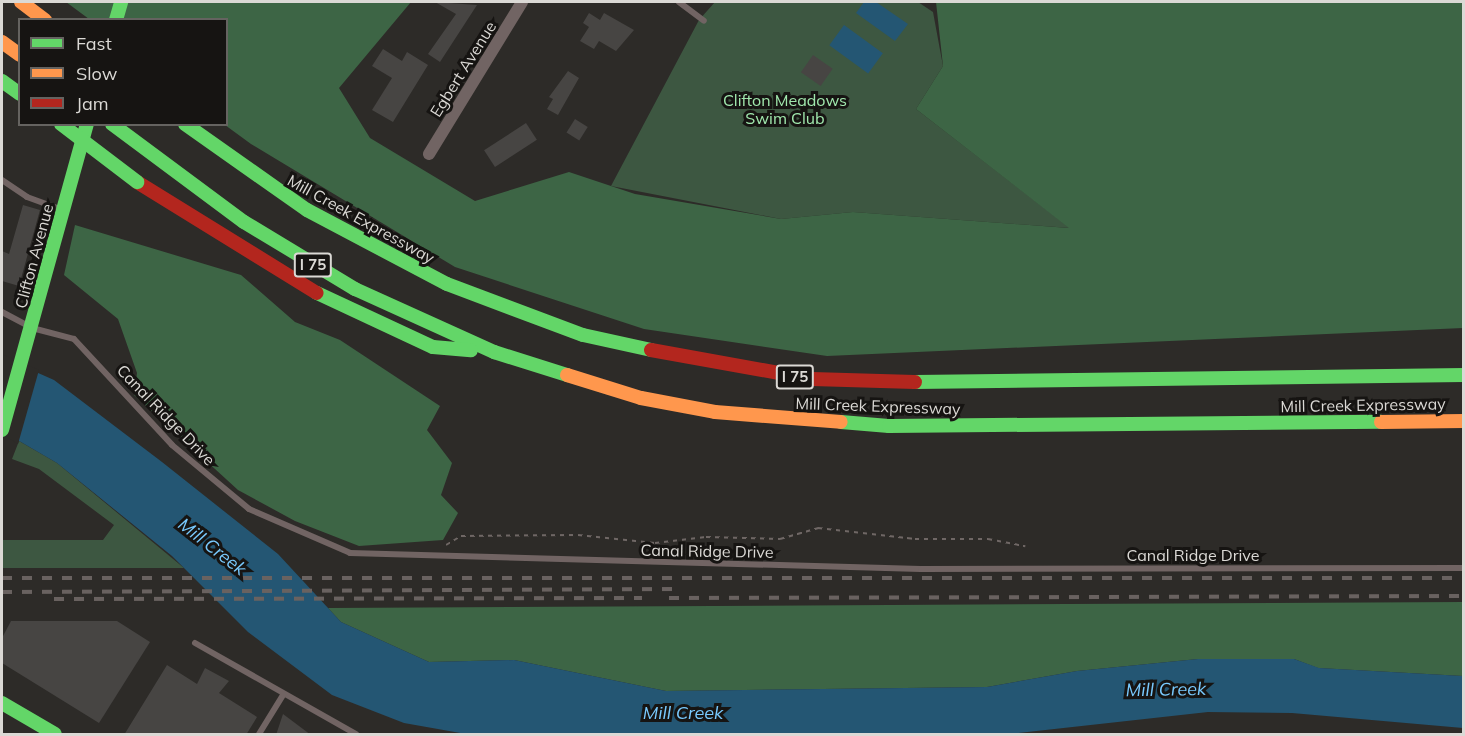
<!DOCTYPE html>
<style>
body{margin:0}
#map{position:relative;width:1465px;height:736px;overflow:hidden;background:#2d2b28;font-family:Mulish,sans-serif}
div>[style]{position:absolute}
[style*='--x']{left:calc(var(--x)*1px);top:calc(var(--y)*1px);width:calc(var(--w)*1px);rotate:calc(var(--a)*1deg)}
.green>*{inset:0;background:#3d5741}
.forest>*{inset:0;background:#3d6545}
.water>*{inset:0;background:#245673;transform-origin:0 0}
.pier>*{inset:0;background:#2d2b28}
.building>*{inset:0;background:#474543;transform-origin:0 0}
.path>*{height:2px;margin-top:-1px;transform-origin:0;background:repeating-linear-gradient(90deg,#6f6765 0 4.5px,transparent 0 9px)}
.lane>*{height:6px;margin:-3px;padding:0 3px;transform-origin:3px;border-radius:3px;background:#716463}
.street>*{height:12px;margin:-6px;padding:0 6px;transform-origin:6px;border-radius:6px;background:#716463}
.fast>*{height:14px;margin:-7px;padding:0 7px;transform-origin:7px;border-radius:7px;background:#63d668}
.slow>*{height:14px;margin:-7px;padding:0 7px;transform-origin:7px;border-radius:7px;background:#ff974d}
.jam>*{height:14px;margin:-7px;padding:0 7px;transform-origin:7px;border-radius:7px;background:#b3261e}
.rail>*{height:4px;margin-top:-2px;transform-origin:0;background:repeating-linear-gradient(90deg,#696260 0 10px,transparent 0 20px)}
.fast-bridge>*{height:14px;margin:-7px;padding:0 7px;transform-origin:7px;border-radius:7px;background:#63d668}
span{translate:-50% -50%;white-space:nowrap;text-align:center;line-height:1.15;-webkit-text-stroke:6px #161412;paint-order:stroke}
.shield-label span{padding:2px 4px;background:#161412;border:2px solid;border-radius:4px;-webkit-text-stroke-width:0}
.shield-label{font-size:15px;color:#dbd9d5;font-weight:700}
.street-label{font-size:16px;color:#dbd9d5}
.park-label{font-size:16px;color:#a0e8ad}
.water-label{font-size:18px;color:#79cafe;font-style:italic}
.frame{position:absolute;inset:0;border:3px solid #dbd9d5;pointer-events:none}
.legend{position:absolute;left:18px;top:18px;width:210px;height:108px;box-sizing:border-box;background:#161412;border:2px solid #656360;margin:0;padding:8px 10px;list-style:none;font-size:18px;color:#dbd9d5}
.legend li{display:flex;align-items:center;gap:12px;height:30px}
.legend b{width:30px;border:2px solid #656360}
</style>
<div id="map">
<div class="green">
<i style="clip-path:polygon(715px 2px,918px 2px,933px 12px,943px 66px,916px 109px,1070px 228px,853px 212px,781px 219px,611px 186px,699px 20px)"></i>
<i style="clip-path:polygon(19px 441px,57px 463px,184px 568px,2px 568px,2px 540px,103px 540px,114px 525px,39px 469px,12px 459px)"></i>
</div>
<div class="forest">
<i style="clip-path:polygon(66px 2px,411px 2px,339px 88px,370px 138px,475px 201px,569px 172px,635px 194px,781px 219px,853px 212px,1069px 228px,916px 109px,943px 66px,936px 2px,1463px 2px,1463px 328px,827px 356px,644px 329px,455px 267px,251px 144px,225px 125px,226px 20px,89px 19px)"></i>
<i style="clip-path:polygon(75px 225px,241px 275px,295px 322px,340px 340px,440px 406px,427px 430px,452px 463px,441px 495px,458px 513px,443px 540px,359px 546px,295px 521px,238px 490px,134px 395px,137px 373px,118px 319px,64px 275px)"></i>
<i style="clip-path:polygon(1463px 602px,1463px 676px,1318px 668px,1294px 659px,1198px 659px,1077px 671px,987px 687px,666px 691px,514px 660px,429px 662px,341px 622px,328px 608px)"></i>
</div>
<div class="water">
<i style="clip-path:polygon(864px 2px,876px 2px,908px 24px,895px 41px,856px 13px)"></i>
<i style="left:844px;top:25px;width:48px;height:25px;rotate:36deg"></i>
<i style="clip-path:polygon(2px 357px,54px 380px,162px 462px,278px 554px,341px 622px,429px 662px,514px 660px,666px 691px,987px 687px,1077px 671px,1198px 659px,1294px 659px,1319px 668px,1463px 676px,1463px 728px,1292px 713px,1208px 712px,1010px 734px,466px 734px,404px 723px,332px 695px,248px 632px,172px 556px,57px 463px,2px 431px)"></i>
</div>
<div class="pier">
<i style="clip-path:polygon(2px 354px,39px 370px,18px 444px,2px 434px)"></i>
</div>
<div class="building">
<i style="clip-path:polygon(435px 2px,477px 5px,440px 62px,428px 54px,456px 14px)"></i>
<i style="clip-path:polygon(589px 13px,600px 20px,604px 13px,634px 30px,616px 51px,599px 41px,594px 49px,580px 41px,589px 27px,583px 23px)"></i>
<i style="clip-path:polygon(383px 49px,402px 61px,407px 52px,428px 65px,393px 122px,372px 110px,392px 78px,372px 66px)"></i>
<i style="left:813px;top:55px;width:24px;height:21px;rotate:35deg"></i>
<i style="clip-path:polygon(568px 71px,579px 78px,558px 115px,547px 109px,553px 99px,549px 97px)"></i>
<i style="left:575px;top:119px;width:15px;height:16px;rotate:32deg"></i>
<i style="left:526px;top:123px;width:20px;height:50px;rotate:57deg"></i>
<i style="clip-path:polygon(23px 205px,40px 210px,19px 286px,2px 281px,2px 251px,9px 254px)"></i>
<i style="clip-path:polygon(11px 621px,117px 621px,150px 642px,99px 723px,2px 663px,2px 638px)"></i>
<i style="clip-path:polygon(167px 665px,197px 684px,205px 668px,229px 681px,219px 693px,257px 717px,246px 735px,124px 735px)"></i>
<i style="clip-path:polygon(283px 714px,311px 735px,276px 735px)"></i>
</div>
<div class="path">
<i style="--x:446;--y:545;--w:17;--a:-31"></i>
<i style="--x:461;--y:536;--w:117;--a:-0.5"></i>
<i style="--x:578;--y:535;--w:77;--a:5.9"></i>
<i style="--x:655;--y:543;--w:51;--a:-6.7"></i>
<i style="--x:706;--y:537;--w:74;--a:1.5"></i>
<i style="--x:780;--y:539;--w:40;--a:-16"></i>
<i style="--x:818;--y:528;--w:98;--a:6.5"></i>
<i style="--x:915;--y:539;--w:73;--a:0"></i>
<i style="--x:988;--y:539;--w:38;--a:11"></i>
</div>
<div class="lane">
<i style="--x:679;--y:2;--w:31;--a:37"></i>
<i style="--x:2;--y:180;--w:30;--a:34"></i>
<i style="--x:27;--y:197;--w:35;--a:20"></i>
<i style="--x:2;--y:312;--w:34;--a:28"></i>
<i style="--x:32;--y:328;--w:43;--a:14.7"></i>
<i style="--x:74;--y:339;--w:144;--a:47.2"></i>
<i style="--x:172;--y:445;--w:100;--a:39.7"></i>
<i style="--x:249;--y:509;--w:110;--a:23.5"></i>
<i style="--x:350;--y:553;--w:571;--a:1.61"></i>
<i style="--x:921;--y:569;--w:543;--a:-0.11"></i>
<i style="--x:195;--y:643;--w:185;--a:29.5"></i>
<i style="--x:259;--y:734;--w:46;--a:-58.4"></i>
</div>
<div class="street">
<i style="--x:429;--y:154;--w:178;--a:-58.5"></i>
</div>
<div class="fast">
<i style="--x:116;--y:20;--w:19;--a:-74"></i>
<i style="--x:2;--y:81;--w:22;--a:36"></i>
<i style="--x:112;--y:124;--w:164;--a:36.6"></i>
<i style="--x:244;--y:222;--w:130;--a:31.1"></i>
<i style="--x:355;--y:289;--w:153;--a:24.4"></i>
<i style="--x:494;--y:352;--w:77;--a:17.5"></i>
<i style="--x:185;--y:124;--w:149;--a:35.2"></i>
<i style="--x:307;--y:210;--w:158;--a:27.9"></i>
<i style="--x:447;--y:284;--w:145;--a:20.6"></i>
<i style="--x:583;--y:335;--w:70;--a:12.4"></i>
<i style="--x:317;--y:293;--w:128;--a:25"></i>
<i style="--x:433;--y:347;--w:38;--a:5"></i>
<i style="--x:915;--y:382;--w:549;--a:-0.73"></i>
<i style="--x:841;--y:422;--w:48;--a:4.8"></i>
<i style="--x:889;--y:426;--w:492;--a:-0.5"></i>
<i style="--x:2;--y:430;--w:318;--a:-74.5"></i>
<i style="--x:2;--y:703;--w:61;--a:30.3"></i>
</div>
<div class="slow">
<i style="--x:21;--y:2;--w:30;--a:37"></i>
<i style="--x:2;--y:42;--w:22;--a:36"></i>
<i style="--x:567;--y:375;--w:77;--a:17.3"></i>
<i style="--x:641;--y:398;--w:75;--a:10.7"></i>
<i style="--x:715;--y:412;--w:126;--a:4.5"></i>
<i style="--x:1381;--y:422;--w:83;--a:-0.7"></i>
</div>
<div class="jam">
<i style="--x:137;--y:182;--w:211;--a:31.7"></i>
<i style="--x:651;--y:350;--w:164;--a:10.2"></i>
<i style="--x:812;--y:379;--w:103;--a:1.7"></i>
</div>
<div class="rail">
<i style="--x:2;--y:578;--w:1462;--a:0"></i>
<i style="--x:2;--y:592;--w:679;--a:-0.25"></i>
<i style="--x:669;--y:598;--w:795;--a:-0.14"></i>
<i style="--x:54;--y:599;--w:588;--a:-0.1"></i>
</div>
<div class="fast-bridge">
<i style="--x:61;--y:124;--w:96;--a:37.3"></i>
</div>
<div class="shield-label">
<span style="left:313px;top:265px">I 75</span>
<span style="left:795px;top:377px">I 75</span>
</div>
<div class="street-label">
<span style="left:463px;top:69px;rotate:-58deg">Egbert Avenue</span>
<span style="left:361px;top:219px;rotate:29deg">Mill Creek Expressway</span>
<span style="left:34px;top:256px;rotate:-75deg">Clifton Avenue</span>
<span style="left:1363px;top:405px;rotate:-1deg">Mill Creek Expressway</span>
<span style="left:878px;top:406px;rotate:2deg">Mill Creek Expressway</span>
<span style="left:166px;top:415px;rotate:46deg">Canal Ridge Drive</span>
<span style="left:707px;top:551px;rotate:1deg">Canal Ridge Drive</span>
<span style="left:1193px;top:555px">Canal Ridge Drive</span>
</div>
<div class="park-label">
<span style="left:785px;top:109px">Clifton Meadows<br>Swim Club</span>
</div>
<div class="water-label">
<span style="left:212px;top:547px;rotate:38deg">Mill Creek</span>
<span style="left:1166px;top:690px;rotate:-1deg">Mill Creek</span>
<span style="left:683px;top:713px">Mill Creek</span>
</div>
<div class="frame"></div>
<ul class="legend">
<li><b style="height:8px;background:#63d668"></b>Fast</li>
<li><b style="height:8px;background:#ff974d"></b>Slow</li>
<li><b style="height:8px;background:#b3261e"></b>Jam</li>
</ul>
</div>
